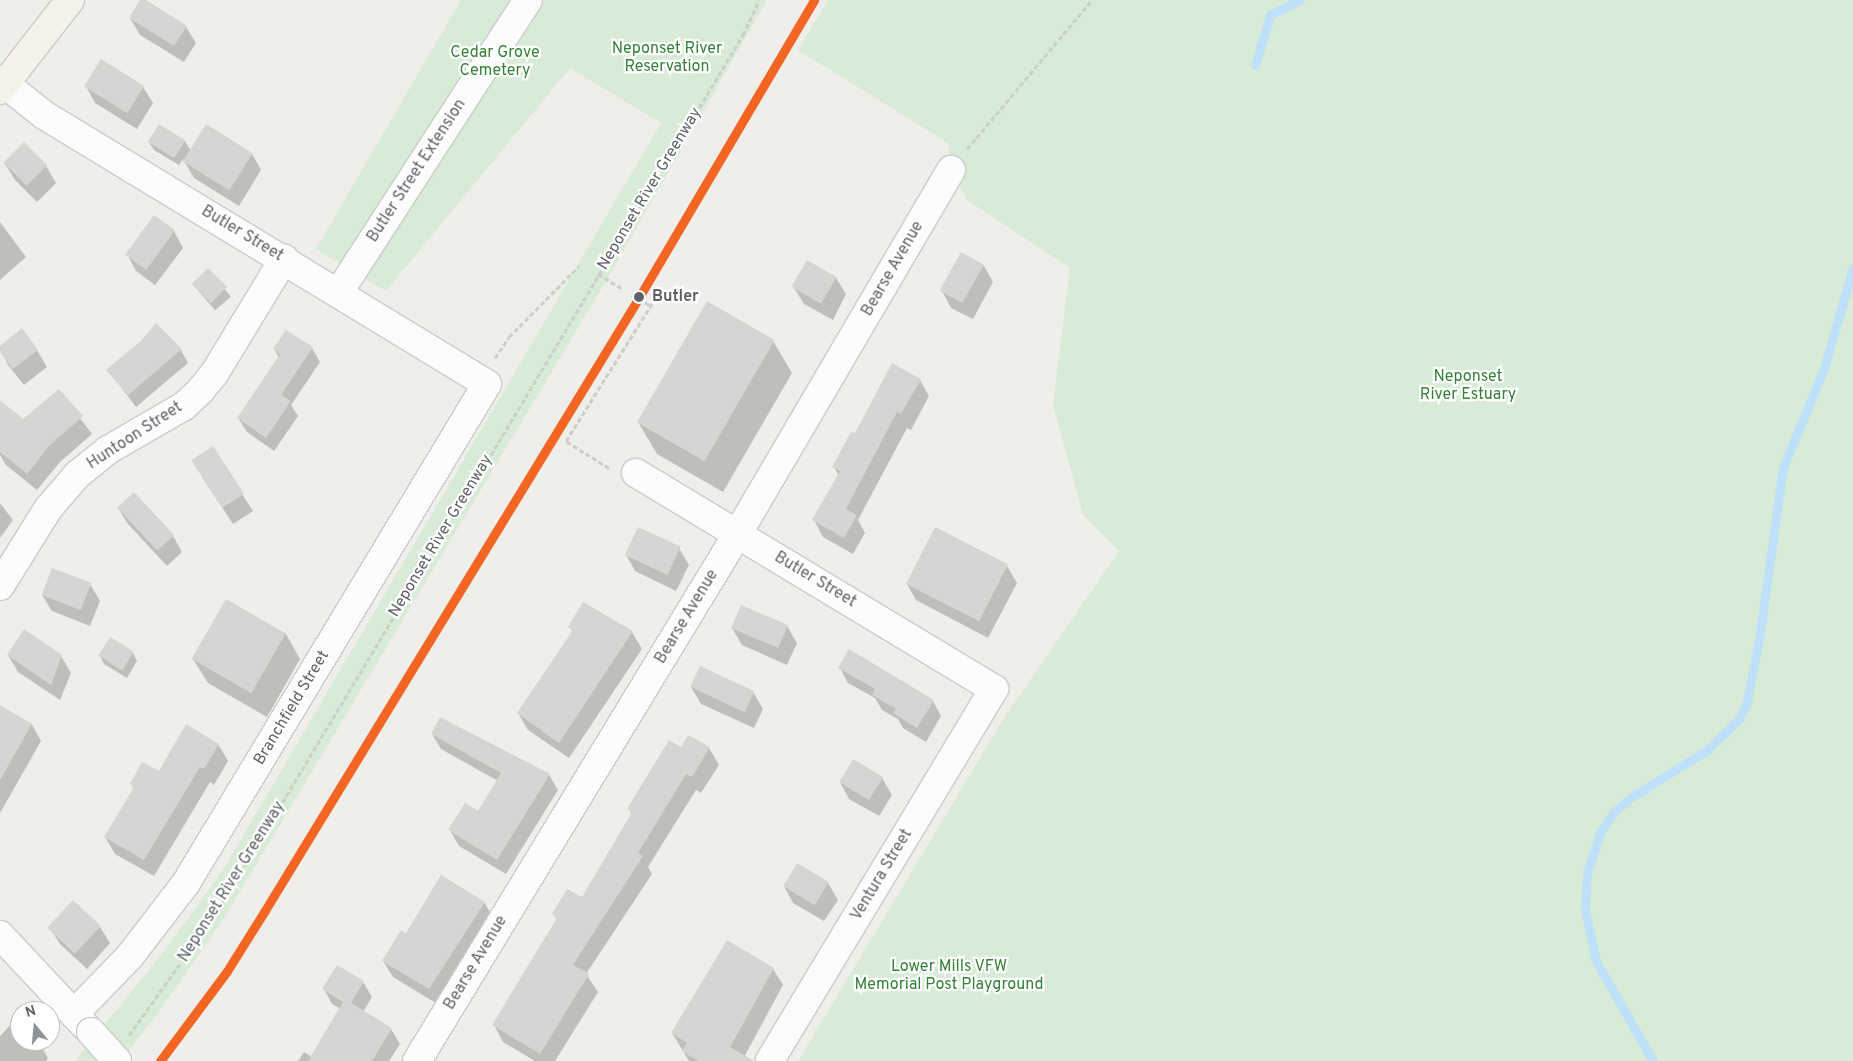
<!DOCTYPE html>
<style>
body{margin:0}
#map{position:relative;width:1853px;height:1061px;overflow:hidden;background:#efeeea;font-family:Overpass,sans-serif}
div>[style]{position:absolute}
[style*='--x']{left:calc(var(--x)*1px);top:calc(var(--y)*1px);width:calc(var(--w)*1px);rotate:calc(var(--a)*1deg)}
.green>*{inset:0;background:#d8ebd6}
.shadow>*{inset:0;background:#0003;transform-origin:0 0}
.stream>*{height:9px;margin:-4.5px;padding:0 4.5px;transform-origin:4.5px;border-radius:4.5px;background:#bfe0f9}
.building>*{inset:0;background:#d6d5d3;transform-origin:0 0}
.path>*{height:3px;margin-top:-1.5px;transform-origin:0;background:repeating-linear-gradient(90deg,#cacfcc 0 5px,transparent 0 7.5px)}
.roads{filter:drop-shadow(1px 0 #cbcccc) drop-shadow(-1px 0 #cbcccc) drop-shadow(0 1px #cbcccc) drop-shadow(0 -1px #cbcccc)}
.minor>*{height:28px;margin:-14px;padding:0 14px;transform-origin:14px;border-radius:14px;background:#fdfcfc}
.major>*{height:28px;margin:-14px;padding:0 14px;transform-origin:14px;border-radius:14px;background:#f4f2e9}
.bridges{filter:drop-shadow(1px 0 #cbcccc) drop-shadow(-1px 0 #cbcccc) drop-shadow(0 1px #cbcccc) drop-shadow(0 -1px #cbcccc)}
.minor-bridge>*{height:28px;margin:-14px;padding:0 14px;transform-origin:14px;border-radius:14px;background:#fdfcfc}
.rail-1>*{height:9px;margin:-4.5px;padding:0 4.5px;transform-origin:4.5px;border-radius:4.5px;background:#f26522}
.dots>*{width:14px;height:14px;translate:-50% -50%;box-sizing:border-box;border:2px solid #fff;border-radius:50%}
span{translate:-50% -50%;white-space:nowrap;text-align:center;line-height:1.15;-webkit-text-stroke:4.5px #fff;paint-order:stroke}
.park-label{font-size:16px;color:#348238}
.street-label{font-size:16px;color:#5f6368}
.stop-label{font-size:16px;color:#5f6368;font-weight:700}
.left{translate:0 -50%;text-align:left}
.north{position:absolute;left:10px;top:1001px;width:50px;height:50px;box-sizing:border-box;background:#fff;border:1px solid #bfc1c3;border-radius:50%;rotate:343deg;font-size:14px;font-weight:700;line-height:20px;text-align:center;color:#5f6368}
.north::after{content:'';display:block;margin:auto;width:18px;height:22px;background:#919496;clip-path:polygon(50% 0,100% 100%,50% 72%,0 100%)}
</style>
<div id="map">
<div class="green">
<i style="clip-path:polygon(461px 0,767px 0,609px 276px,221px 923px,156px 1016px,120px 1061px,75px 1061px,165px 950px,223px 870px,661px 123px,570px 68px,386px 291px,316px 249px)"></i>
<i style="clip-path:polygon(828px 0,1853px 0,1853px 1061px,798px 1061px,1004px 718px,1119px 551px,1083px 515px,1053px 404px,1070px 268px,967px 200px,951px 170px,948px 143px,798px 50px)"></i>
</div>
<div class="shadow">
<i style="clip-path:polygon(142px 0,186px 27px,196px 43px,184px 62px,140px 35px,130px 18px)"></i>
<i style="clip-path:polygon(86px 86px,143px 87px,153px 103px,137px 129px,95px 103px)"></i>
<i style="clip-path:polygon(185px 141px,191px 151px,252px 154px,261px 170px,239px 206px,194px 178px,183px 159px,179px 165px,154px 150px,149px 142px)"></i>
<i style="clip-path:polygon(24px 144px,46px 166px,56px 183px,37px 202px,15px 180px,5px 164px)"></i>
<i style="clip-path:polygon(0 222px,26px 257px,0 280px)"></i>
<i style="clip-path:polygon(174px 231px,183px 248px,155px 285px,136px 271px,127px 254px)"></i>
<i style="clip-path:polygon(984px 266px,993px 282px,973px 319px,951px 308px,942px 291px)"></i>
<i style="left:208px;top:270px;width:35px;height:21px;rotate:49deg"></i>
<i style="clip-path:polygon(836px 278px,846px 294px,833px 320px,804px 304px,794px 288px)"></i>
<i style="clip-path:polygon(156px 325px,181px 350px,188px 363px,136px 407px,108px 370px,142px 342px)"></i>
<i style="clip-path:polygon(773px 341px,792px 373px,723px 492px,657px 454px,638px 422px)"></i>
<i style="clip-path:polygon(0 347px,37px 350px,47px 367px,24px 385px,8px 365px)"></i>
<i style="clip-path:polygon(312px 348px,320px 362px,291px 405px,298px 416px,274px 451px,247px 432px,238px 418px,279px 358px,274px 349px)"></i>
<i style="clip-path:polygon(920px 380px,929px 396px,911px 430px,907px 428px,858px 520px,865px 533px,853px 554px,823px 537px,814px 520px,839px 476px,834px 467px,855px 435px)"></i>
<i style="clip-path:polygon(59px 390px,92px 434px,60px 462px,37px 490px,6px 465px,0 455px,0 416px,23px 421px)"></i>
<i style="clip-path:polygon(212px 448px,253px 511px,233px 524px,202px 477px)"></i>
<i style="clip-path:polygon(0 503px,13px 520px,0 538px)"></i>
<i style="clip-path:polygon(118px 508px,173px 536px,182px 552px,167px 566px,128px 524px)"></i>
<i style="clip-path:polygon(679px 548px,689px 565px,676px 591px,635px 571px,626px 555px)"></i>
<i style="clip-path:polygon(1007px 566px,1017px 583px,988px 638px,916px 600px,907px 584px)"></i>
<i style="clip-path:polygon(90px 584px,100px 601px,90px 626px,52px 611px,42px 595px)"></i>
<i style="clip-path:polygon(227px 601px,286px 634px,300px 659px,267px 717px,208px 683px,193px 659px)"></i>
<i style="clip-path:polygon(787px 626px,797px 643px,787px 665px,742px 645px,732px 628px)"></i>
<i style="clip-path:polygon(570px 627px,632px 632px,642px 649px,569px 758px,528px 730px,518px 713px,573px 632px)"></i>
<i style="clip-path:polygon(133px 653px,137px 661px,127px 678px,104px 664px,100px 656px)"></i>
<i style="clip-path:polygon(8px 655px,61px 656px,71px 673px,60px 700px,18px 672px)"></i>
<i style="clip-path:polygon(701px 667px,753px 692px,763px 709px,754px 728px,701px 704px,691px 687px)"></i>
<i style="clip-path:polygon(840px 668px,933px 701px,941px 716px,926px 742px,903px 728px,898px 719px,882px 710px,875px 698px,848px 683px)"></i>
<i style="clip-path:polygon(0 706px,32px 725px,41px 741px,0 813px)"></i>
<i style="clip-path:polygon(432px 734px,549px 775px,558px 790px,506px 874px,459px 846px,450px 830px,479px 813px,498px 781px,441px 749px)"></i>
<i style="clip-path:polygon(218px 744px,228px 761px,214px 785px,210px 782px,154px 876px,115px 854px,105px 837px,134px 789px,131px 784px)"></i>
<i style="clip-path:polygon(709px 748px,719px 765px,701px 793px,696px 790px,648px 867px,652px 874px,586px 974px,598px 992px,555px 1061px,535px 1061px,503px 1042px,494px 1025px,557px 920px,554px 914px,582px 899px,632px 815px,629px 809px,681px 749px)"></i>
<i style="clip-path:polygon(882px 778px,892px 795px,879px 816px,849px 799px,840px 782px)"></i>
<i style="clip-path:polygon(828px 883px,838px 900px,824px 921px,793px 903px,784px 886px)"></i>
<i style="clip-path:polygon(484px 902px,494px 919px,439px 1005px,393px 977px,383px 961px,406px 934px)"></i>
<i style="clip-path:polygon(100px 927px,110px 943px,87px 969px,60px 944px,50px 928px)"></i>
<i style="clip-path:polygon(773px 969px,783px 985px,742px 1061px,689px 1061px,672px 1033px)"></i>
<i style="clip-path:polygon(363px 982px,372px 997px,363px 1012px,391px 1029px,400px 1044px,389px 1061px,298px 1061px,304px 1052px,312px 1057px,341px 1009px,332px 1004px,324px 989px)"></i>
<i style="clip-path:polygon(15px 1020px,20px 1024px,20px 1041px,38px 1041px,48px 1058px,46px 1061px,0 1061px,0 1036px)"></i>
</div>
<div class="stream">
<i style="--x:1255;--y:65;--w:52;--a:-73.3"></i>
<i style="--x:1270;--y:15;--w:33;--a:-27"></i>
<i style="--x:1653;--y:1061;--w:115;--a:-119.7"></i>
<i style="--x:1596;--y:961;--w:52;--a:-102.2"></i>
<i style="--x:1585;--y:910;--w:37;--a:-87"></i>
<i style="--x:1587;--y:873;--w:42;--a:-72"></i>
<i style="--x:1600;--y:833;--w:24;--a:-57"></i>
<i style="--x:1613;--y:813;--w:23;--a:-41"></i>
<i style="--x:1630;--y:798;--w:91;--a:-31.9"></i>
<i style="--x:1707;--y:750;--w:45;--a:-44.1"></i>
<i style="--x:1739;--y:719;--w:15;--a:-62"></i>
<i style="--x:1746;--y:706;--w:67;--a:-78.9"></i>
<i style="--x:1759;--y:640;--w:174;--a:-82.1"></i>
<i style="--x:1783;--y:468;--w:108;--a:-67.7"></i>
<i style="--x:1824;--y:368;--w:104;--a:-73.8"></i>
</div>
<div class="building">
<i style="clip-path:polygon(140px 0,146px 0,187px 26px,174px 46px,129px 18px)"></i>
<i style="left:101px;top:59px;width:51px;height:32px;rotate:32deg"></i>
<i style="left:159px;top:124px;width:31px;height:21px;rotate:32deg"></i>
<i style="left:206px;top:124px;width:55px;height:44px;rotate:32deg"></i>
<i style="left:24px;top:142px;width:33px;height:29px;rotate:45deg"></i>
<i style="left:154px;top:215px;width:26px;height:49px;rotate:36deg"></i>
<i style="left:961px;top:252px;width:26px;height:44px;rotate:29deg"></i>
<i style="left:807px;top:260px;width:34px;height:31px;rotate:30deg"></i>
<i style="left:208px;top:268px;width:27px;height:23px;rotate:45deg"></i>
<i style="left:707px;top:301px;width:78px;height:140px;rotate:30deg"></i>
<i style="clip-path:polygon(156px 323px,182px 349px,128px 395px,106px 370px,141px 341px)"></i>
<i style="clip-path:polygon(22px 328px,38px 350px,13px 369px,0 352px,0 346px)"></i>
<i style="clip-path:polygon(286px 330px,313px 347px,281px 395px,291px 401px,266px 438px,237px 418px,280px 354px,273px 349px)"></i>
<i style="clip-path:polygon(892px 363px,921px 379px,901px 414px,897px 412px,846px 509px,857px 515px,844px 538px,812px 520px,840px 471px,832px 467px,851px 432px,855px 433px)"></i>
<i style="clip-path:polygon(59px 389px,83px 416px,50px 445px,27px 474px,0 452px,0 400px,23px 419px)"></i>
<i style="left:213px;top:446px;width:57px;height:26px;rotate:57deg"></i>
<i style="left:134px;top:492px;width:59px;height:23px;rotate:47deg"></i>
<i style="left:638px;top:527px;width:47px;height:31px;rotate:25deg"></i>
<i style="left:935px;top:527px;width:82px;height:64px;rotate:27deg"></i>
<i style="left:52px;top:568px;width:42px;height:29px;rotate:21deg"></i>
<i style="left:226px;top:599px;width:69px;height:69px;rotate:30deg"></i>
<i style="clip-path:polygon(583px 602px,633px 631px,559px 743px,517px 713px,573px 630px,568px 627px)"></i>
<i style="left:741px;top:605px;width:51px;height:25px;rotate:23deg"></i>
<i style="clip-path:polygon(24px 629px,62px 655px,51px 685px,7px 655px)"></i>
<i style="left:110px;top:637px;width:28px;height:22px;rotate:32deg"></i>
<i style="clip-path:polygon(849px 649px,934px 700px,917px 728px,893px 713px,896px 709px,872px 695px,875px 689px,838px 668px)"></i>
<i style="left:700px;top:666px;width:60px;height:23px;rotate:25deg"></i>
<i style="clip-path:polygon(0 705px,32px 724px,0 780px)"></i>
<i style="clip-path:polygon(440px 717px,550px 774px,497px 860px,448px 830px,465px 803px,478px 811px,501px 773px,431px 734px)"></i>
<i style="clip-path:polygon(186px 724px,219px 744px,204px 769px,200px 767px,144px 860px,104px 837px,134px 787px,130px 784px,142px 762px,159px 771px)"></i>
<i style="clip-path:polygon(688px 735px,710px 747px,692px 777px,686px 774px,638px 853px,643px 856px,573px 965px,589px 974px,540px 1054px,492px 1025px,557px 918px,552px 914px,567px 889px,582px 897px,632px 812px,627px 809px,669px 740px,681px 747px)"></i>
<i style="left:853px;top:759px;width:35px;height:27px;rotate:31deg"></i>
<i style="left:797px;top:863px;width:37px;height:27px;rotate:31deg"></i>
<i style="clip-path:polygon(441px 875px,485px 902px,429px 989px,382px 961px,401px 930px,406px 933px)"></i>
<i style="left:73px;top:900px;width:38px;height:38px;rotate:43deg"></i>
<i style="clip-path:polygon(727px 940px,774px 968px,730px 1047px,754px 1061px,698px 1061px,682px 1051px,687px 1043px,671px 1033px)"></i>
<i style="clip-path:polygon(337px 965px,364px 981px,351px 1003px,392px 1028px,372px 1061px,308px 1061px,343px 1002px,322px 989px)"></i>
</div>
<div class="path">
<i style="--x:967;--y:149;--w:194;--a:-50"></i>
<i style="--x:598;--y:274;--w:27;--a:31"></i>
<i style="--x:632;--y:295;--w:22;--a:30"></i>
<i style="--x:495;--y:358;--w:25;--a:-56"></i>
<i style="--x:509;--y:337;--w:100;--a:-45.4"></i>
<i style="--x:609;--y:468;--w:51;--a:-147.9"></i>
<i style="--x:566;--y:441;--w:171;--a:-57.9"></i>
<i style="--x:129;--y:1035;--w:144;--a:-54.3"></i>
<i style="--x:213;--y:918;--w:1030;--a:-59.03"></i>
<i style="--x:743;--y:35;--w:38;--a:-65"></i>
</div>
<div class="roads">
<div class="minor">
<i style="--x:0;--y:80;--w:56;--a:38.5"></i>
<i style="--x:44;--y:115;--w:518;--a:31.27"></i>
<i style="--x:487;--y:384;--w:583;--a:121.1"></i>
<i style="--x:186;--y:883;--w:92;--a:127.5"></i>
<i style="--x:130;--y:956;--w:81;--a:134"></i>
<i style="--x:339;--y:292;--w:348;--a:-57.1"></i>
<i style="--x:636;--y:473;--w:418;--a:31.1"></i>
<i style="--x:994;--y:689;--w:434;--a:121.1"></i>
<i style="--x:0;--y:586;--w:91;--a:-58.1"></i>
<i style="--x:48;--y:509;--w:45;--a:-49.5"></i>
<i style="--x:77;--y:475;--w:40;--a:-39"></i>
<i style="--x:108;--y:450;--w:88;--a:-30.1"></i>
<i style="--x:184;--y:406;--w:22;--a:-43"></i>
<i style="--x:200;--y:391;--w:22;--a:-51"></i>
<i style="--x:214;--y:374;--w:135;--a:-58.7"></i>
<i style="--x:0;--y:935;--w:126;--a:46.9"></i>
<i style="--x:417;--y:1061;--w:618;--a:-58.7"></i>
<i style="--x:738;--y:533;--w:421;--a:-59.6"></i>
</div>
<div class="major">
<i style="--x:0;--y:90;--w:114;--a:-52.1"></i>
</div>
</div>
<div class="bridges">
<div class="minor-bridge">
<i style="--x:91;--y:1032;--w:39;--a:48"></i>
</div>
</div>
<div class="rail-1">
<i style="--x:160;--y:1061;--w:112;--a:-53.3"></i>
<i style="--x:227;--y:971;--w:70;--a:-57.9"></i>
<i style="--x:264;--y:912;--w:718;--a:-58.61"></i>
<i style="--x:638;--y:299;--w:347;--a:-59.5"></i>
</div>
<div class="dots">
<i style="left:639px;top:297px;background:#5f6368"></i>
</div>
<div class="park-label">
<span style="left:667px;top:58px">Neponset River<br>Reservation</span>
<span style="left:495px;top:62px">Cedar Grove<br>Cemetery</span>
<span style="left:1468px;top:386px">Neponset<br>River Estuary</span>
<span style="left:949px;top:976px">Lower Mills VFW<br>Memorial Post Playground</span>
</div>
<div class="street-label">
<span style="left:417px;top:171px;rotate:-57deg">Butler Street Extension</span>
<span style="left:650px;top:189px;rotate:-59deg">Neponset River Greenway</span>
<span style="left:242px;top:234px;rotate:31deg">Butler Street</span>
<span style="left:893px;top:269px;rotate:-60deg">Bearse Avenue</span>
<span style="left:135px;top:436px;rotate:-33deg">Huntoon Street</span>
<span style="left:441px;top:536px;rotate:-59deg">Neponset River Greenway</span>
<span style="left:815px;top:580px;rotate:31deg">Butler Street</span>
<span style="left:687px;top:617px;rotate:-59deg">Bearse Avenue</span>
<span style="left:292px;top:708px;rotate:-59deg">Branchfield Street</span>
<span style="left:882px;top:875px;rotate:-59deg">Ventura Street</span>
<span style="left:232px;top:882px;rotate:-58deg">Neponset River Greenway</span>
<span style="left:476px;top:963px;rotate:-59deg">Bearse Avenue</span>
</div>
<div class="stop-label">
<span class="left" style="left:652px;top:297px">Butler</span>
</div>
<div class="north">N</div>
</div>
